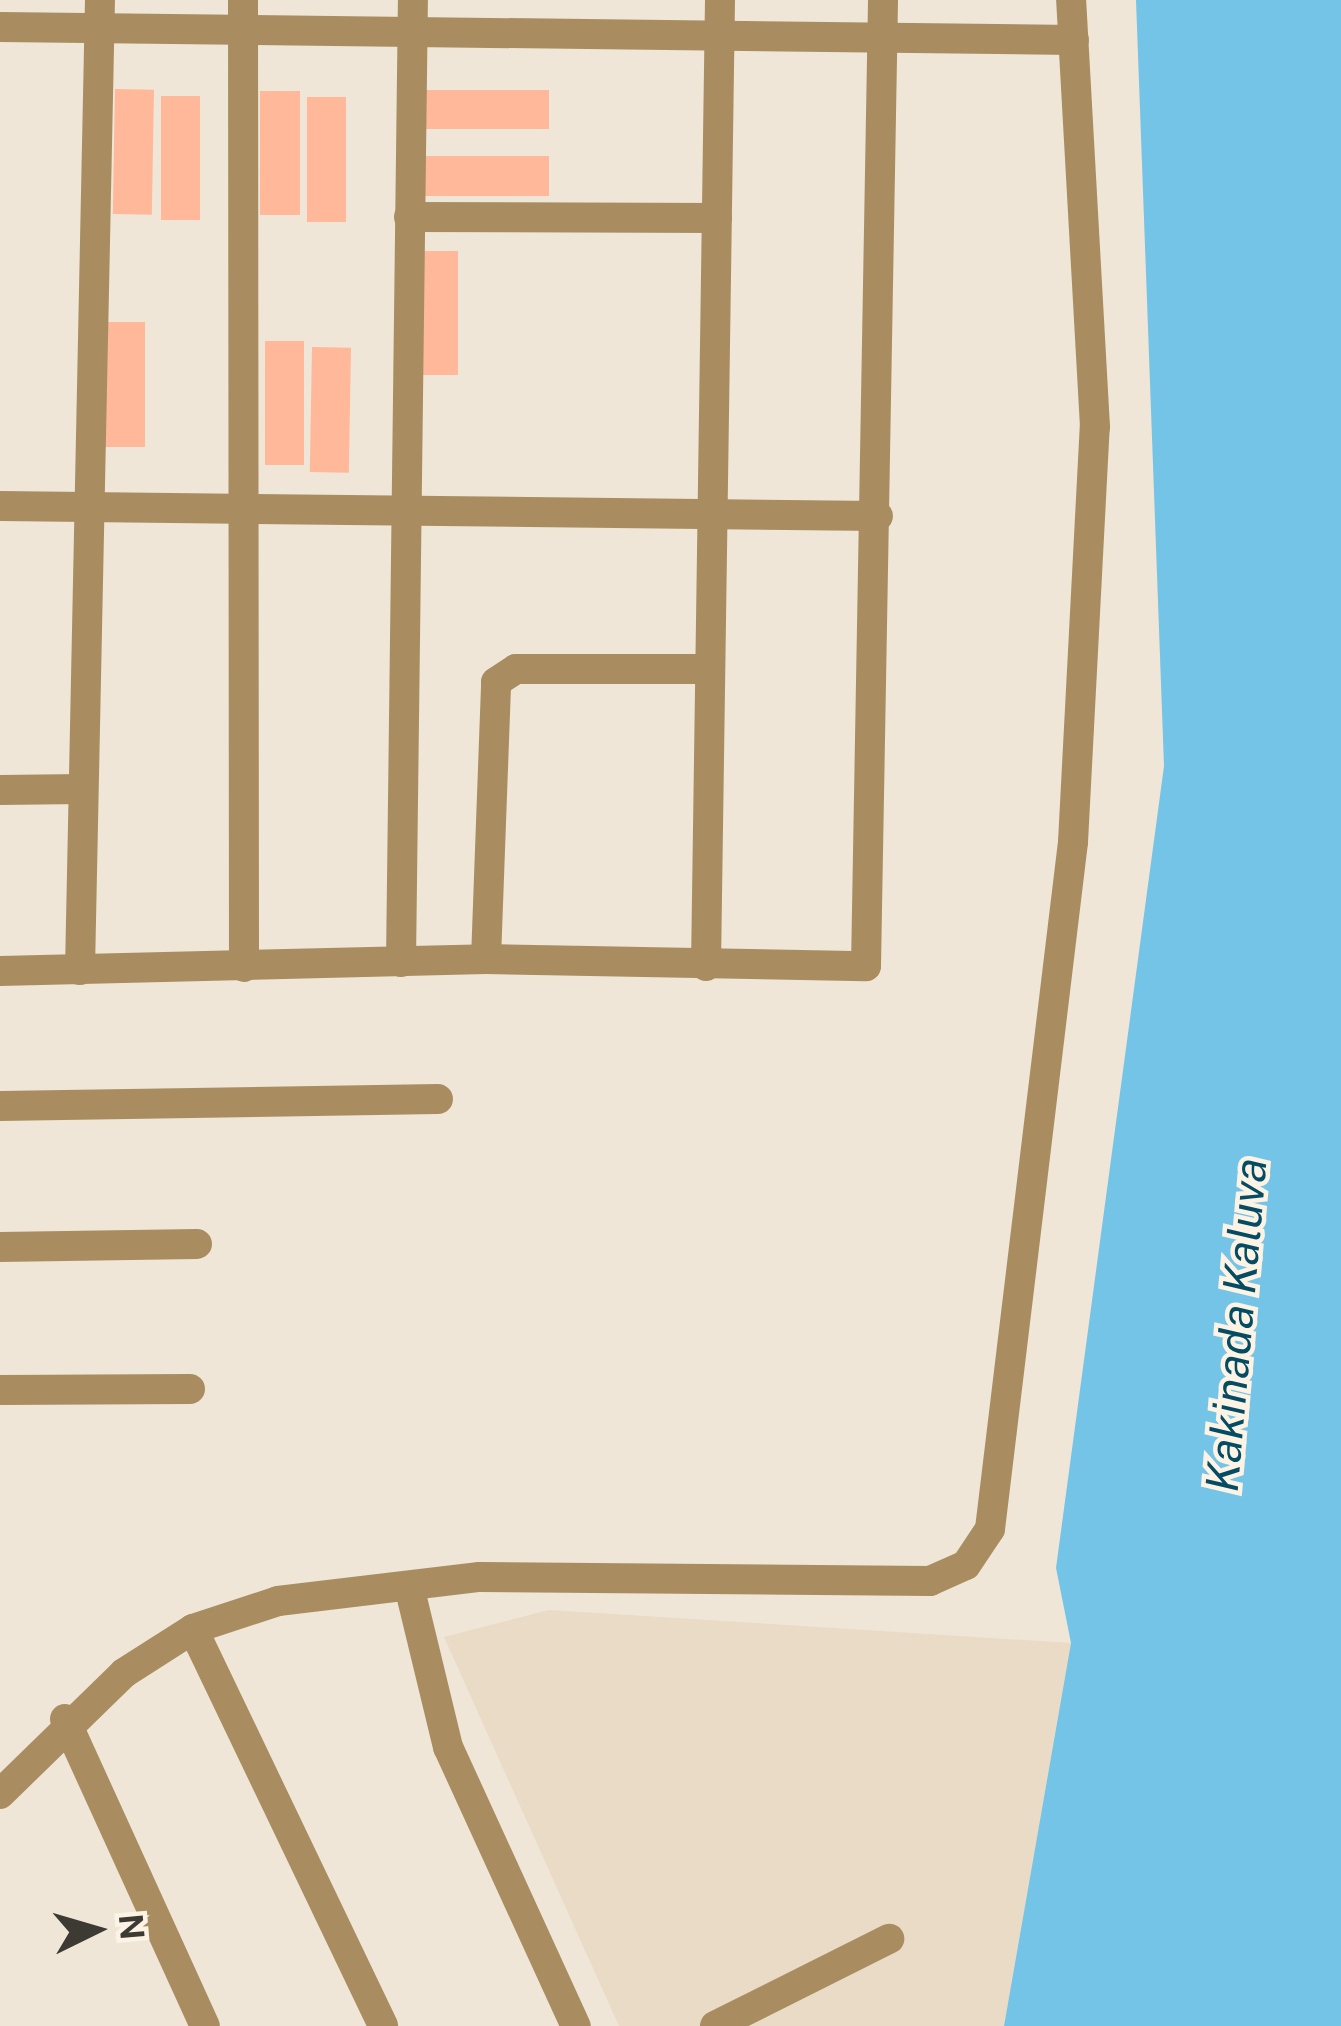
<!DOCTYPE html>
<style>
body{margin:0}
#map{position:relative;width:1341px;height:2026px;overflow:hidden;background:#efe6d7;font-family:"Public Sans",sans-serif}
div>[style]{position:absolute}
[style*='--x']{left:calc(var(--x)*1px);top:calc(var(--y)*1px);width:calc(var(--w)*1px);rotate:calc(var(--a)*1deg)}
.built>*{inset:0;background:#e9dbc5}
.water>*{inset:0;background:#74c4e7}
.building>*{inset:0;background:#ffb899;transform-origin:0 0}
.minor>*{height:30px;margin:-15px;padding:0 15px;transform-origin:15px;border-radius:15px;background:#a98d61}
span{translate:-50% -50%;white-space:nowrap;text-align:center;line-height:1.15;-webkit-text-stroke:9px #fdf3e4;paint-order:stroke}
.water-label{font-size:45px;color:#044c64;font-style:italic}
.north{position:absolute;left:36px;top:1870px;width:120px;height:120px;-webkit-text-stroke:9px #fdf3e4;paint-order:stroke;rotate:85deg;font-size:33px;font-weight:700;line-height:48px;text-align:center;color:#3d3933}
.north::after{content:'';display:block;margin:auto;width:42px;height:54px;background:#3d3933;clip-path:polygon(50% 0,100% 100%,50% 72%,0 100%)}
</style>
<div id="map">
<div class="built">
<i style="clip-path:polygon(549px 1610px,1071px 1643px,1004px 2026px,619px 2026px,444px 1637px)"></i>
</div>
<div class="water">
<i style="clip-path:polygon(1136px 0,1341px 0,1341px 2026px,1004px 2026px,1071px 1643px,1056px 1568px,1164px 766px)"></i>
</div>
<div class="building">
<i style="left:115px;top:89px;width:39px;height:125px;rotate:1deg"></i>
<i style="left:425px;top:90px;width:124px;height:39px"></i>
<i style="left:260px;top:91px;width:40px;height:124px"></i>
<i style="left:161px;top:96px;width:39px;height:124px"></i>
<i style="left:346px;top:97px;width:125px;height:39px;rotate:90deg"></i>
<i style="left:425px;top:156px;width:124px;height:40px"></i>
<i style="left:419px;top:251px;width:39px;height:124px"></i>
<i style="left:105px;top:322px;width:40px;height:125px"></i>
<i style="left:265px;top:341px;width:39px;height:124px"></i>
<i style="left:312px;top:347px;width:39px;height:125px;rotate:1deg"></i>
</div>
<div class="minor">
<i style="--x:243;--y:0;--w:967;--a:89.94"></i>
<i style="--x:0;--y:27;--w:1074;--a:0.69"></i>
<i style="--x:409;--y:217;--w:308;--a:0.2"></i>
<i style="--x:0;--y:506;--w:878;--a:0.65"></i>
<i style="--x:0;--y:790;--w:82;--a:-0.7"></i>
<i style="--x:486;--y:959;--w:277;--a:-87.9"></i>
<i style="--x:496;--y:682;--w:24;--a:-33"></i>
<i style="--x:516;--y:669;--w:194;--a:0"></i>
<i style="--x:401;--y:962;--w:962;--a:-89.29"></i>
<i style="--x:706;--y:966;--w:966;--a:-89.17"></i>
<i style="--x:80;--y:970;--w:970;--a:-88.82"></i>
<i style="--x:0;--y:971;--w:486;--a:-1.4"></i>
<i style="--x:486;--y:959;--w:380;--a:1.1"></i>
<i style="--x:866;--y:966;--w:966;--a:-88.99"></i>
<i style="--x:0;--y:1106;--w:438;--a:-0.9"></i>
<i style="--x:0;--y:1247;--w:197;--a:-0.9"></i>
<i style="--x:0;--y:1390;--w:190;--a:-0.3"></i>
<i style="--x:409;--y:1586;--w:166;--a:76.4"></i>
<i style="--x:448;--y:1747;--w:307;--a:65.4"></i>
<i style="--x:193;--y:1629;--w:440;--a:64.4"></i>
<i style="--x:65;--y:1719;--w:337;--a:65.5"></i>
<i style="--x:0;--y:1794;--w:173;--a:-44.3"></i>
<i style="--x:124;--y:1673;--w:82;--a:-32.5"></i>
<i style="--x:193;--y:1629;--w:89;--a:-18.2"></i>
<i style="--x:278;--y:1601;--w:203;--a:-6.8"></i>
<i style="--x:480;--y:1577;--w:450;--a:0.5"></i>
<i style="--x:930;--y:1581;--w:39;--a:-24"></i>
<i style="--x:966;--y:1565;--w:43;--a:-56.3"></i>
<i style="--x:990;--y:1529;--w:692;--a:-83.11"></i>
<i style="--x:1073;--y:842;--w:416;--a:-87"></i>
<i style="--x:1095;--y:427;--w:428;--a:-93.2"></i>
<i style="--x:715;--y:2026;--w:195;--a:-26.6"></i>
</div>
<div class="water-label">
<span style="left:1236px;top:1325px;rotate:-85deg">Kakinada Kaluva</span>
</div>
<div class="north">N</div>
</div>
